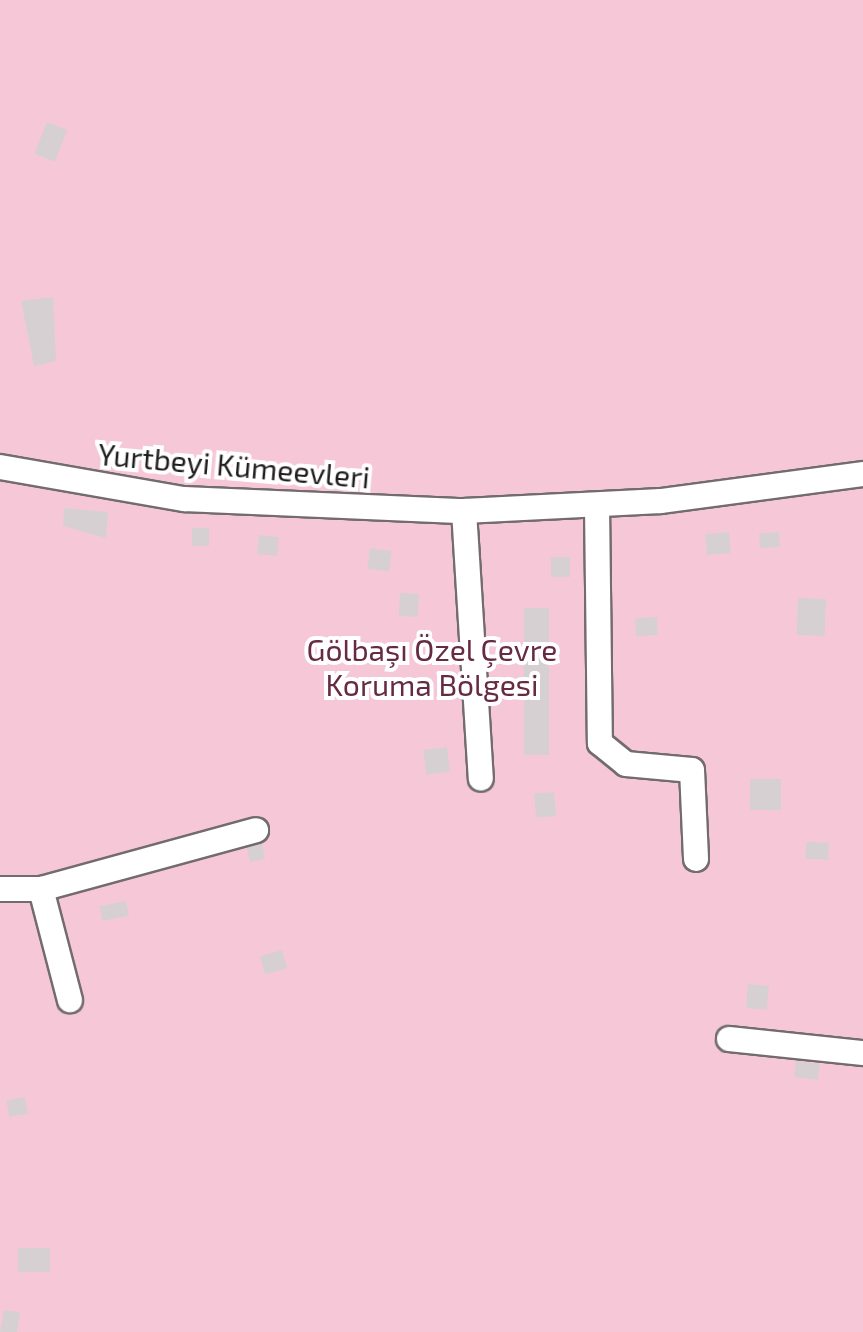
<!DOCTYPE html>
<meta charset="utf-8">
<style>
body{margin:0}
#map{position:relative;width:863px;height:1332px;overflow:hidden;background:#fef8fa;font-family:"Exo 2",sans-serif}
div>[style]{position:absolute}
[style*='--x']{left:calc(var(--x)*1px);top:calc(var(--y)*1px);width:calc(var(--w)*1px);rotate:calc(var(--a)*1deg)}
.green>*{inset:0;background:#f6c8d7;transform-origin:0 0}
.building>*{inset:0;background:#d7d0d2;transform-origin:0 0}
.roads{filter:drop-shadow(2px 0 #736c6e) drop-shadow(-2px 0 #736c6e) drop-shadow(0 2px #736c6e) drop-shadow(0 -2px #736c6e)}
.minor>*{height:24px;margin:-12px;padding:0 12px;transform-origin:12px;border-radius:12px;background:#fff}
span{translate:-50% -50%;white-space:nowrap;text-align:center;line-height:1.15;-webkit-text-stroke:8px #fff;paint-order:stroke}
.street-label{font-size:30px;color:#201d1e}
.park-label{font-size:30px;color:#662b43}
</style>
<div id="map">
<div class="green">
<i style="left:0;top:0;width:863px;height:1332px"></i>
</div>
<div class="building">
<i style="left:47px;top:122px;width:22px;height:34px;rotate:22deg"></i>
<i style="clip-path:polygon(53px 297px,56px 361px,34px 366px,21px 301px)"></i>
<i style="clip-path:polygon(64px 508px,108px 512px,106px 538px,63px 526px)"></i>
<i style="left:192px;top:528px;width:17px;height:18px"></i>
<i style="left:729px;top:532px;width:21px;height:24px;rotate:85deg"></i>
<i style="left:779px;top:532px;width:15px;height:20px;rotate:86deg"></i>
<i style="left:259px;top:535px;width:20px;height:19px;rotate:6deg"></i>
<i style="left:370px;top:548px;width:22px;height:21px;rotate:8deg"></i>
<i style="left:551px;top:557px;width:19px;height:20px"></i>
<i style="left:400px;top:593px;width:19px;height:23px;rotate:3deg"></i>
<i style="left:798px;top:598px;width:28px;height:37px;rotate:2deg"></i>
<i style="left:524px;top:608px;width:25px;height:147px"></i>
<i style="left:657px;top:617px;width:18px;height:22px;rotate:87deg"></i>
<i style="left:447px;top:747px;width:25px;height:24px;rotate:83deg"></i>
<i style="left:750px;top:779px;width:31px;height:31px"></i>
<i style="left:554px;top:792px;width:24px;height:20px;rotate:85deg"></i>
<i style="left:806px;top:842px;width:23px;height:17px;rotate:2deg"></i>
<i style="clip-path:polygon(262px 843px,265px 859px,250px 862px,247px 848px)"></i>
<i style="left:126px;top:901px;width:15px;height:27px;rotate:79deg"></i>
<i style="left:282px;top:950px;width:19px;height:23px;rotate:74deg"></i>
<i style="left:748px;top:984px;width:21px;height:24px;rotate:5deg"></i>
<i style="left:796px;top:1061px;width:24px;height:16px;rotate:7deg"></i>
<i style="left:25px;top:1097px;width:17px;height:19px;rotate:80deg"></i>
<i style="left:18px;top:1248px;width:32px;height:24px"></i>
<i style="clip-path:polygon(4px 1310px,20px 1312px,17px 1332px,0 1332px)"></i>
</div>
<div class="roads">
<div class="minor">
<i style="--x:0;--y:467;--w:187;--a:9.9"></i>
<i style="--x:184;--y:499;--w:280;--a:2.5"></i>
<i style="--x:464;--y:511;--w:197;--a:-2.9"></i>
<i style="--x:661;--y:501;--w:204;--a:-7.6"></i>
<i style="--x:597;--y:506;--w:237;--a:89.3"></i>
<i style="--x:600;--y:743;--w:33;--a:39"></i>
<i style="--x:626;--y:764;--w:66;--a:5.2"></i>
<i style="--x:692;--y:770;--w:89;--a:87.4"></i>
<i style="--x:464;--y:511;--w:268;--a:86.4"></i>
<i style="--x:0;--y:889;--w:41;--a:0"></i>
<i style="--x:41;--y:889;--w:223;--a:-15.3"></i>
<i style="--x:41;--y:889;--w:115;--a:75.4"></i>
<i style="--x:729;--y:1039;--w:135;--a:6"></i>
</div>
</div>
<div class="street-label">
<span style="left:234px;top:465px;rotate:5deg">Yurtbeyi Kümeevleri</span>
</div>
<div class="park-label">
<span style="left:432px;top:666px">Gölbaşı Özel Çevre<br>Koruma Bölgesi</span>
</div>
</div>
